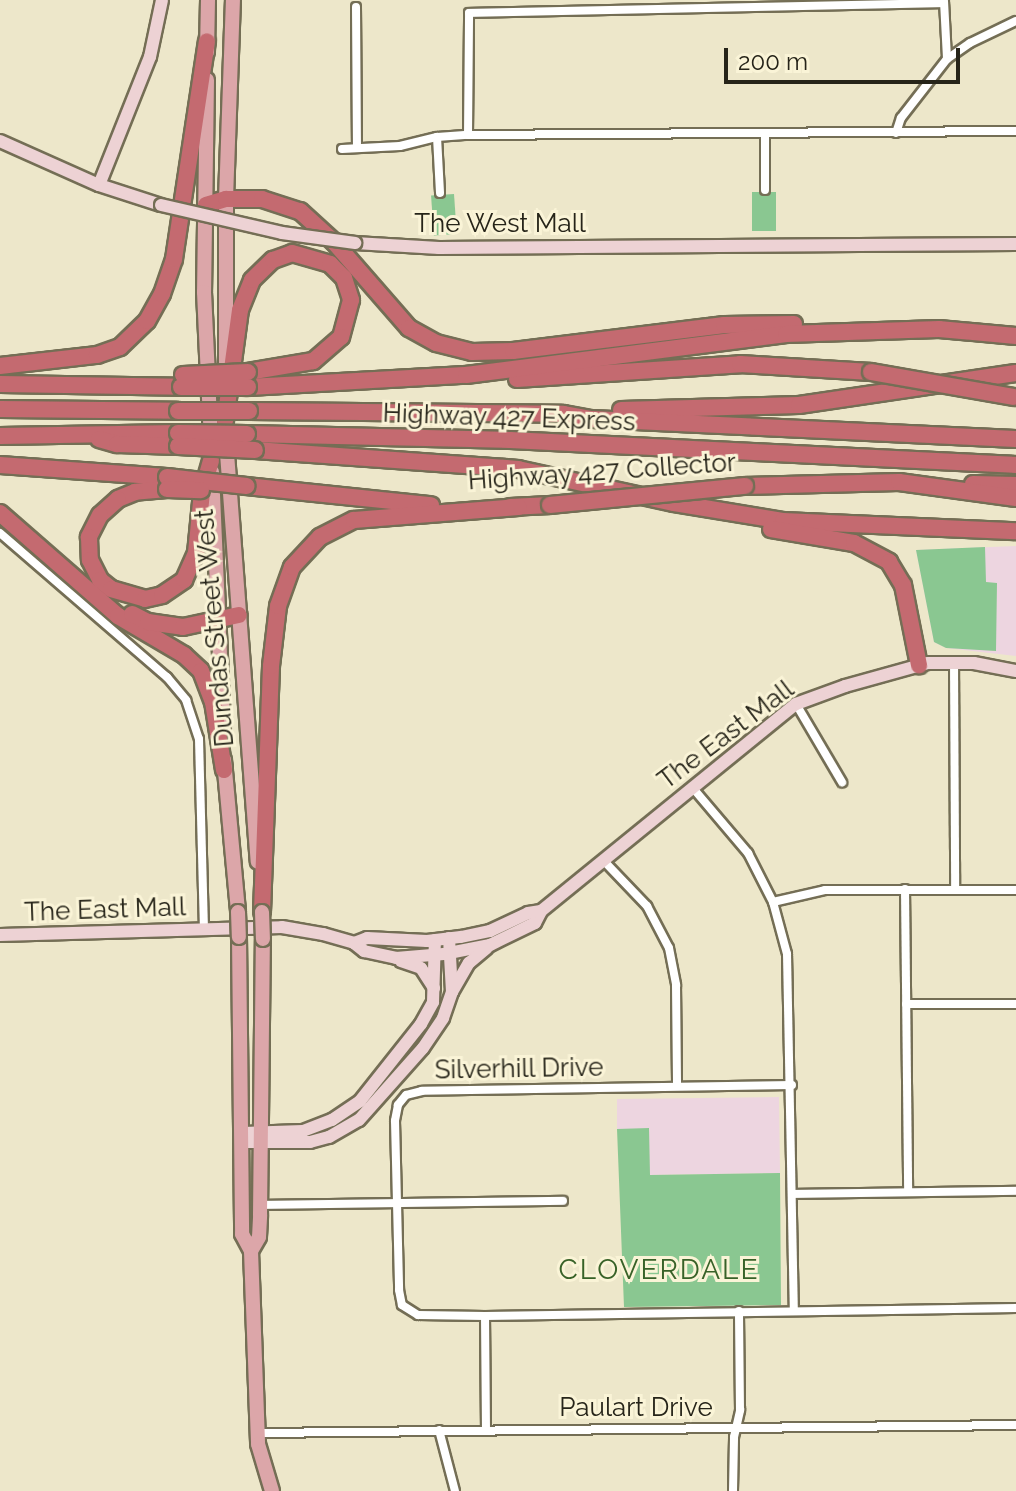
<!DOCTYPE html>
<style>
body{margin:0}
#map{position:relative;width:1016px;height:1491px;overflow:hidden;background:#ede7ca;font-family:Raleway,sans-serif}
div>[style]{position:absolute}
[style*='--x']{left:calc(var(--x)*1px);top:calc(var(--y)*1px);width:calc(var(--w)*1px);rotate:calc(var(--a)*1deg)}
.education>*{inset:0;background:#edd5e0}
.green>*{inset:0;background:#8ac791;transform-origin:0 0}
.roads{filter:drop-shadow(2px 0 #746e55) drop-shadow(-2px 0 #746e55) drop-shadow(0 2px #746e55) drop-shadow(0 -2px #746e55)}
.minor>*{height:8px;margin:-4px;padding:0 4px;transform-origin:4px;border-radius:4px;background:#fff}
.secondary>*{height:12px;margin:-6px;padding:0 6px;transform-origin:6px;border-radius:6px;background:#edd2d4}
.primary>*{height:14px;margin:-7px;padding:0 7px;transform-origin:7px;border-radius:7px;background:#dca6a9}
.motorway>*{height:16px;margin:-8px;padding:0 8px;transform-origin:8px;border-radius:8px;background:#c46a70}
.bridges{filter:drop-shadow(2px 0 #746e55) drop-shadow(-2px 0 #746e55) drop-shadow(0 2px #746e55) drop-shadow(0 -2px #746e55)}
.secondary-bridge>*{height:12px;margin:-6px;padding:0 6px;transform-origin:6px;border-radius:6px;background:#edd2d4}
.primary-bridge>*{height:14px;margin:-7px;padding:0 7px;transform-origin:7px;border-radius:7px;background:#dca6a9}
.motorway-bridge>*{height:16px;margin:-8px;padding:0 8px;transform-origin:8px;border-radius:8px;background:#c46a70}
span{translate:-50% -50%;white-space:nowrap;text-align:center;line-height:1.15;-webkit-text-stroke:6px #faf4d7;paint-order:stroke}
.street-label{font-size:26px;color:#262419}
.neighbourhood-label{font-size:28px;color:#386228;letter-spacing:2px}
.scale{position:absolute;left:724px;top:48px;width:236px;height:36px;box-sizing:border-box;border:4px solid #262419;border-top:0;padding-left:10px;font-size:24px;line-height:28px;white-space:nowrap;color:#262419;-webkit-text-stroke:6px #faf4d7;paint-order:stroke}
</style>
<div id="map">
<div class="education">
<i style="clip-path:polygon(1016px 546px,1016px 656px,946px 648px,934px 642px,916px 550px)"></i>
<i style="clip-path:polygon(779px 1097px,780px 1173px,649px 1175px,649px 1129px,617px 1129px,617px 1099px)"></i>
</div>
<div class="green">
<i style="left:752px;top:192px;width:24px;height:39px"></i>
<i style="left:454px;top:194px;width:40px;height:23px;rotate:86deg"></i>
<i style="clip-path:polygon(985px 547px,986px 582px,997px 583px,996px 651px,946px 648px,934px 642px,916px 550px)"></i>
<i style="clip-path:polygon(649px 1128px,650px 1175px,780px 1173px,781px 1305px,624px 1307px,617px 1129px)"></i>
</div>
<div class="roads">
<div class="minor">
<i style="--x:944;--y:1;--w:58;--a:87"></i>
<i style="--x:356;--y:7;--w:139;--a:89.6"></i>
<i style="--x:896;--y:133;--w:16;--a:-72"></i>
<i style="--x:901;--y:118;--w:75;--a:-52.1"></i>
<i style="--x:947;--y:59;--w:28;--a:-35"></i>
<i style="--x:970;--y:43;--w:51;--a:-25.6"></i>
<i style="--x:468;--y:135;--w:122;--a:-89.5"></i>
<i style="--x:469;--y:13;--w:475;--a:-1.2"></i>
<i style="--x:437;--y:137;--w:56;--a:86.9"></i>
<i style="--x:342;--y:149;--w:58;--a:-3"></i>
<i style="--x:400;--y:146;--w:38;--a:-14"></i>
<i style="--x:437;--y:137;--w:31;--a:-4"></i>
<i style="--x:468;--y:135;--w:548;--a:-0.42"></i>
<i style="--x:765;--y:190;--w:56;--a:-90"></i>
<i style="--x:0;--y:533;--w:221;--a:40.8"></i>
<i style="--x:167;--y:677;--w:30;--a:50"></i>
<i style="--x:186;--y:700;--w:41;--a:71.6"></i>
<i style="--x:199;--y:739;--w:190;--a:88.5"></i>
<i style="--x:954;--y:662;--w:227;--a:89.7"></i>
<i style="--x:796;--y:704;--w:91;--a:59.5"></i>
<i style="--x:692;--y:787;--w:87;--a:49.7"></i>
<i style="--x:748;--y:853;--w:55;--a:63"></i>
<i style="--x:773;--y:902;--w:54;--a:74.9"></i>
<i style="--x:787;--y:954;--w:356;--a:88.9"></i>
<i style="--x:603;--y:860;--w:64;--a:46.3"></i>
<i style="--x:647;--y:906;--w:47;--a:62.4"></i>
<i style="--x:669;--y:948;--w:38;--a:79"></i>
<i style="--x:676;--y:985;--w:101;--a:89.4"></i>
<i style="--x:905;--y:889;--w:302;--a:89.4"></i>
<i style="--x:773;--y:902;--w:53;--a:-13"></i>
<i style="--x:825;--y:890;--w:191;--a:0"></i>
<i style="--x:906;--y:1004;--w:110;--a:0"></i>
<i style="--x:792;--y:1085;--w:370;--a:179.1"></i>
<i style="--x:422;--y:1091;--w:16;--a:166"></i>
<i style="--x:406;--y:1095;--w:13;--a:129"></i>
<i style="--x:398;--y:1105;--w:16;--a:101"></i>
<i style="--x:395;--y:1121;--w:169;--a:88.6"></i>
<i style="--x:399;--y:1290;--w:15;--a:79"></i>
<i style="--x:402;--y:1305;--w:19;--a:32"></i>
<i style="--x:418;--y:1315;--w:67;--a:0.9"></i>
<i style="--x:485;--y:1316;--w:531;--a:-0.86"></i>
<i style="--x:793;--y:1194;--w:223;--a:-0.8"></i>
<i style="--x:260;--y:1205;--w:303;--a:-0.8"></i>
<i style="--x:485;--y:1316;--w:113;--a:89.5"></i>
<i style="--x:439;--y:1430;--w:63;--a:75.3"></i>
<i style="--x:257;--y:1433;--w:759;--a:-0.6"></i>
<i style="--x:733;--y:1491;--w:54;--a:-88.9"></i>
<i style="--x:734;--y:1437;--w:28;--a:-77"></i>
<i style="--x:740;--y:1410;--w:99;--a:-90.6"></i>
</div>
<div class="secondary">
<i style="--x:0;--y:141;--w:108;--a:24"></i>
<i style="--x:99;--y:185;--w:65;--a:17.9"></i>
<i style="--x:99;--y:185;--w:138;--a:-68.3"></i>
<i style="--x:150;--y:57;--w:58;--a:-78.1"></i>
<i style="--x:355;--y:243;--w:84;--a:3.4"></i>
<i style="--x:439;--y:248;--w:577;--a:-0.4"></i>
<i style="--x:0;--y:935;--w:282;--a:-1.6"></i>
<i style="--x:282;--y:927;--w:42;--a:9.7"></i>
<i style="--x:323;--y:934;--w:32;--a:16"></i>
<i style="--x:354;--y:943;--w:13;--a:39"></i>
<i style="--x:364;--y:951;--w:33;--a:12"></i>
<i style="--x:396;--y:958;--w:48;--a:-4.8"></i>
<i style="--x:444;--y:954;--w:47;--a:-11.1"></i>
<i style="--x:490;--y:945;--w:50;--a:-26.1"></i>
<i style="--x:535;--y:923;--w:13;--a:-63"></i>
<i style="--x:541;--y:911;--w:328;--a:-39.1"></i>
<i style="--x:796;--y:704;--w:52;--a:-20.2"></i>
<i style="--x:845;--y:686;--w:86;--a:-15.5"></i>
<i style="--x:928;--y:663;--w:46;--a:0"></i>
<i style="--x:974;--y:663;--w:43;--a:10.8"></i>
<i style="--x:354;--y:943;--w:14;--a:-21"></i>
<i style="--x:367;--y:938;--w:60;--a:2.9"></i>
<i style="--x:427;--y:941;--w:34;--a:-7"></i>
<i style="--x:461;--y:937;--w:30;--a:-12"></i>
<i style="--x:490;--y:931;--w:42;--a:-25.3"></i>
<i style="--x:528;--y:913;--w:13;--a:-9"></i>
<i style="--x:401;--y:961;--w:21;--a:19"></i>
<i style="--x:421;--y:968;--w:24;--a:57"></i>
<i style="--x:452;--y:992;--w:34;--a:-60"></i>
<i style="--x:469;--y:963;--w:23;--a:-40"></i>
<i style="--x:243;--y:1133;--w:60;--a:-1.9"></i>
<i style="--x:303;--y:1131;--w:31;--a:-21"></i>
<i style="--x:332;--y:1120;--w:34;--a:-34"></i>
<i style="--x:360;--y:1101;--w:98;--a:-51.6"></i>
<i style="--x:421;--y:1024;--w:25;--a:-61"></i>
<i style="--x:433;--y:1002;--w:62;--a:-88.2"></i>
<i style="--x:243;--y:1142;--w:67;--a:0"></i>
<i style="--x:310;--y:1142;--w:20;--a:-15"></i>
<i style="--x:329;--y:1137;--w:34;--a:-30"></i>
<i style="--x:359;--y:1120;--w:96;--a:-48.4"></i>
<i style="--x:423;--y:1048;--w:36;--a:-56"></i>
<i style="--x:443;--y:1018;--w:28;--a:-71"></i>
<i style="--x:452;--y:992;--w:54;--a:-93.2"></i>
</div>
<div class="primary">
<i style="--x:207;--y:52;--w:52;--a:-88.9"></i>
<i style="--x:207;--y:80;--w:212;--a:90.8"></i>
<i style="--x:204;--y:292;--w:151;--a:87.3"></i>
<i style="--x:226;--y:375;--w:176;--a:-90"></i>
<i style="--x:226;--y:199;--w:199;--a:-88"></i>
<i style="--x:226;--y:440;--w:423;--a:85.7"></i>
<i style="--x:212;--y:472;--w:255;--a:87.5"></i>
<i style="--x:224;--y:760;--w:153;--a:84.7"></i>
<i style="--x:239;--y:937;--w:297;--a:89.4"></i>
<i style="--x:242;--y:1234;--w:19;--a:62"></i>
<i style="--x:251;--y:1251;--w:193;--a:87.9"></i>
<i style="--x:258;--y:1444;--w:49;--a:73.4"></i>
<i style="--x:251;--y:1251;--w:16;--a:-60"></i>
<i style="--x:259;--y:1237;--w:22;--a:-87"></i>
<i style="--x:260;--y:1215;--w:276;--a:-89.4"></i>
</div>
<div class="motorway">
<i style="--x:206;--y:205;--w:21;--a:-17"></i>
<i style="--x:226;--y:199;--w:36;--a:0"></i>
<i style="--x:262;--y:199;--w:40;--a:18"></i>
<i style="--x:300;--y:211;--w:46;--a:42.4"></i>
<i style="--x:334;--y:242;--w:114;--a:48.9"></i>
<i style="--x:409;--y:328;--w:31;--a:29"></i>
<i style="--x:436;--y:343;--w:37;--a:14"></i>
<i style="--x:472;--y:352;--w:41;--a:-1.4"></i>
<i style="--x:513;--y:351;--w:213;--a:-7"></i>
<i style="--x:724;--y:325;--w:70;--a:-0.8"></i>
<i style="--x:0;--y:366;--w:98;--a:-6.5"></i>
<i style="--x:97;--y:355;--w:24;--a:-19"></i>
<i style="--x:120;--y:347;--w:37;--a:-44"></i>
<i style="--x:147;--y:321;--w:31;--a:-61"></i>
<i style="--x:162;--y:294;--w:37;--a:-71"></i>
<i style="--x:174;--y:259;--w:220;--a:-81.4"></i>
<i style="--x:517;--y:379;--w:224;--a:-3.8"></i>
<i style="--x:740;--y:364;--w:131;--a:3.5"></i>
<i style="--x:0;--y:384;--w:181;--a:0.9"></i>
<i style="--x:248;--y:387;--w:218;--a:-3.2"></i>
<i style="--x:466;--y:375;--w:323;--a:-7.3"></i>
<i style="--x:786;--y:334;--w:153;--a:-1.9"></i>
<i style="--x:939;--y:329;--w:77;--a:5.2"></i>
<i style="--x:0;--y:409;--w:178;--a:0.6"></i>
<i style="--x:621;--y:410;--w:178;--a:-1.6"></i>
<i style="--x:799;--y:405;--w:219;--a:-8.4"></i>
<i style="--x:249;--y:411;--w:314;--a:0.5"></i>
<i style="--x:563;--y:414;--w:29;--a:10"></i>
<i style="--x:592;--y:419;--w:424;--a:2.7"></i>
<i style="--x:225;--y:421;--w:112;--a:-82.3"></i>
<i style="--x:240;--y:310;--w:32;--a:-68"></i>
<i style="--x:252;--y:280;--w:29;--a:-44"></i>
<i style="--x:273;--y:260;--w:20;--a:-20"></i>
<i style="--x:292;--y:253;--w:40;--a:16"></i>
<i style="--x:330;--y:264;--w:20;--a:45"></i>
<i style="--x:344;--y:278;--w:23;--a:72"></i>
<i style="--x:351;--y:300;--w:38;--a:105"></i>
<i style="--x:341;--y:337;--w:37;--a:139"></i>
<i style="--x:313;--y:361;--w:66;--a:170.4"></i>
<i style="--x:247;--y:434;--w:263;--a:1.3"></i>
<i style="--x:510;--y:440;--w:507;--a:2.83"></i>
<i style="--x:0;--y:436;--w:178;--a:-1"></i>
<i style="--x:99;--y:439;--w:19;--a:16"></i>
<i style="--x:117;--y:444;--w:61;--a:1.9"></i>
<i style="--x:255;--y:450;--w:264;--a:4.1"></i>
<i style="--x:518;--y:469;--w:160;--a:12.3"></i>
<i style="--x:674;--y:503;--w:110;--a:9.4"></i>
<i style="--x:783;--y:521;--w:233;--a:2.5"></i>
<i style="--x:0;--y:465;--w:167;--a:4.1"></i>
<i style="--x:973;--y:484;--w:43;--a:1.3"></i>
<i style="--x:246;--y:486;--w:186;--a:5.9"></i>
<i style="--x:745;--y:486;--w:154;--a:-1.5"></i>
<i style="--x:899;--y:482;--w:118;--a:7.8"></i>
<i style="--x:167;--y:489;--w:32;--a:175"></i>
<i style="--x:135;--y:492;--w:18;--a:158"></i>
<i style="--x:118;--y:499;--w:24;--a:138"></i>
<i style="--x:100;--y:515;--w:25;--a:117"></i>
<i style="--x:89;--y:537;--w:23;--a:88"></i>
<i style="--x:90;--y:560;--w:22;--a:63"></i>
<i style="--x:100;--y:580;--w:14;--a:39"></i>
<i style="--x:111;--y:589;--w:35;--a:16"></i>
<i style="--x:145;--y:599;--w:17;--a:-13"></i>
<i style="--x:162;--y:595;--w:27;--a:-34"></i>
<i style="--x:184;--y:580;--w:30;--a:-66"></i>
<i style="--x:196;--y:553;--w:61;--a:-84.4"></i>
<i style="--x:202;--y:492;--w:33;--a:-74"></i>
<i style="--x:510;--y:507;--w:40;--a:-2.9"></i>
<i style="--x:0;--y:513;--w:157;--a:41.1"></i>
<i style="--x:118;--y:616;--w:77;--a:30.6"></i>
<i style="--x:184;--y:655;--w:23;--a:43"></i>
<i style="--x:201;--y:671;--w:33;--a:69"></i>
<i style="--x:213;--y:702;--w:69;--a:80.8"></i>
<i style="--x:771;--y:529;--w:84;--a:9.6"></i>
<i style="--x:854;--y:543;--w:40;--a:28"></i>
<i style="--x:889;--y:562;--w:27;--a:59"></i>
<i style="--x:903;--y:585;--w:82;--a:78.7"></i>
<i style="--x:132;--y:614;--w:18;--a:27"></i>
<i style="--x:148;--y:622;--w:35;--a:8"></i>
<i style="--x:183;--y:627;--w:57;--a:-12.1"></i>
<i style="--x:262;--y:912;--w:246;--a:-87.9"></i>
<i style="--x:271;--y:666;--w:60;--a:-83.3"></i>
<i style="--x:278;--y:606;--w:41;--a:-70.3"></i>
<i style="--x:292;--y:567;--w:41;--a:-47"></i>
<i style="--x:320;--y:537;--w:38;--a:-27"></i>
<i style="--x:354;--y:520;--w:165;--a:-4.5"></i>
</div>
</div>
<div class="bridges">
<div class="secondary-bridge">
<i style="--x:161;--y:205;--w:124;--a:13"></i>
<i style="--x:282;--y:233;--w:74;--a:7.8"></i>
</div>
<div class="primary-bridge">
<i style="--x:238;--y:912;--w:25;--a:88"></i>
<i style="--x:262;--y:912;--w:27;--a:88"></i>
</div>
<div class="motorway-bridge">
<i style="--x:871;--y:372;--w:145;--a:9.9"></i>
<i style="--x:183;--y:375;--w:65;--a:-2.6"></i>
<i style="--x:181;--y:387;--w:67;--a:0"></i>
<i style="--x:178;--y:411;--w:71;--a:0"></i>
<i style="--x:178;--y:433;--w:69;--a:0.8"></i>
<i style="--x:178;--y:446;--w:77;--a:3"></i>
<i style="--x:167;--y:477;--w:80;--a:6.5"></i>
<i style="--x:167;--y:489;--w:34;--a:2"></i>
<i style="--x:550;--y:505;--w:196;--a:-5.6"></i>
</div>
</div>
<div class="street-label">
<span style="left:500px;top:224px">The West Mall</span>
<span style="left:509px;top:418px;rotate:2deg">Highway 427 Express</span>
<span style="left:602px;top:472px;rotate:-4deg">Highway 427 Collector</span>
<span style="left:215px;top:628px;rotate:-95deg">Dundas Street West</span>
<span style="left:726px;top:735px;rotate:-37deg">The East Mall</span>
<span style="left:105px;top:910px;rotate:-2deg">The East Mall</span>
<span style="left:519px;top:1069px;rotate:-1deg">Silverhill Drive</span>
<span style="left:636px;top:1408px">Paulart Drive</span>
</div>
<div class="neighbourhood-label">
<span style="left:659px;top:1270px">CLOVERDALE</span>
</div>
<div class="scale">200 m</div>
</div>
